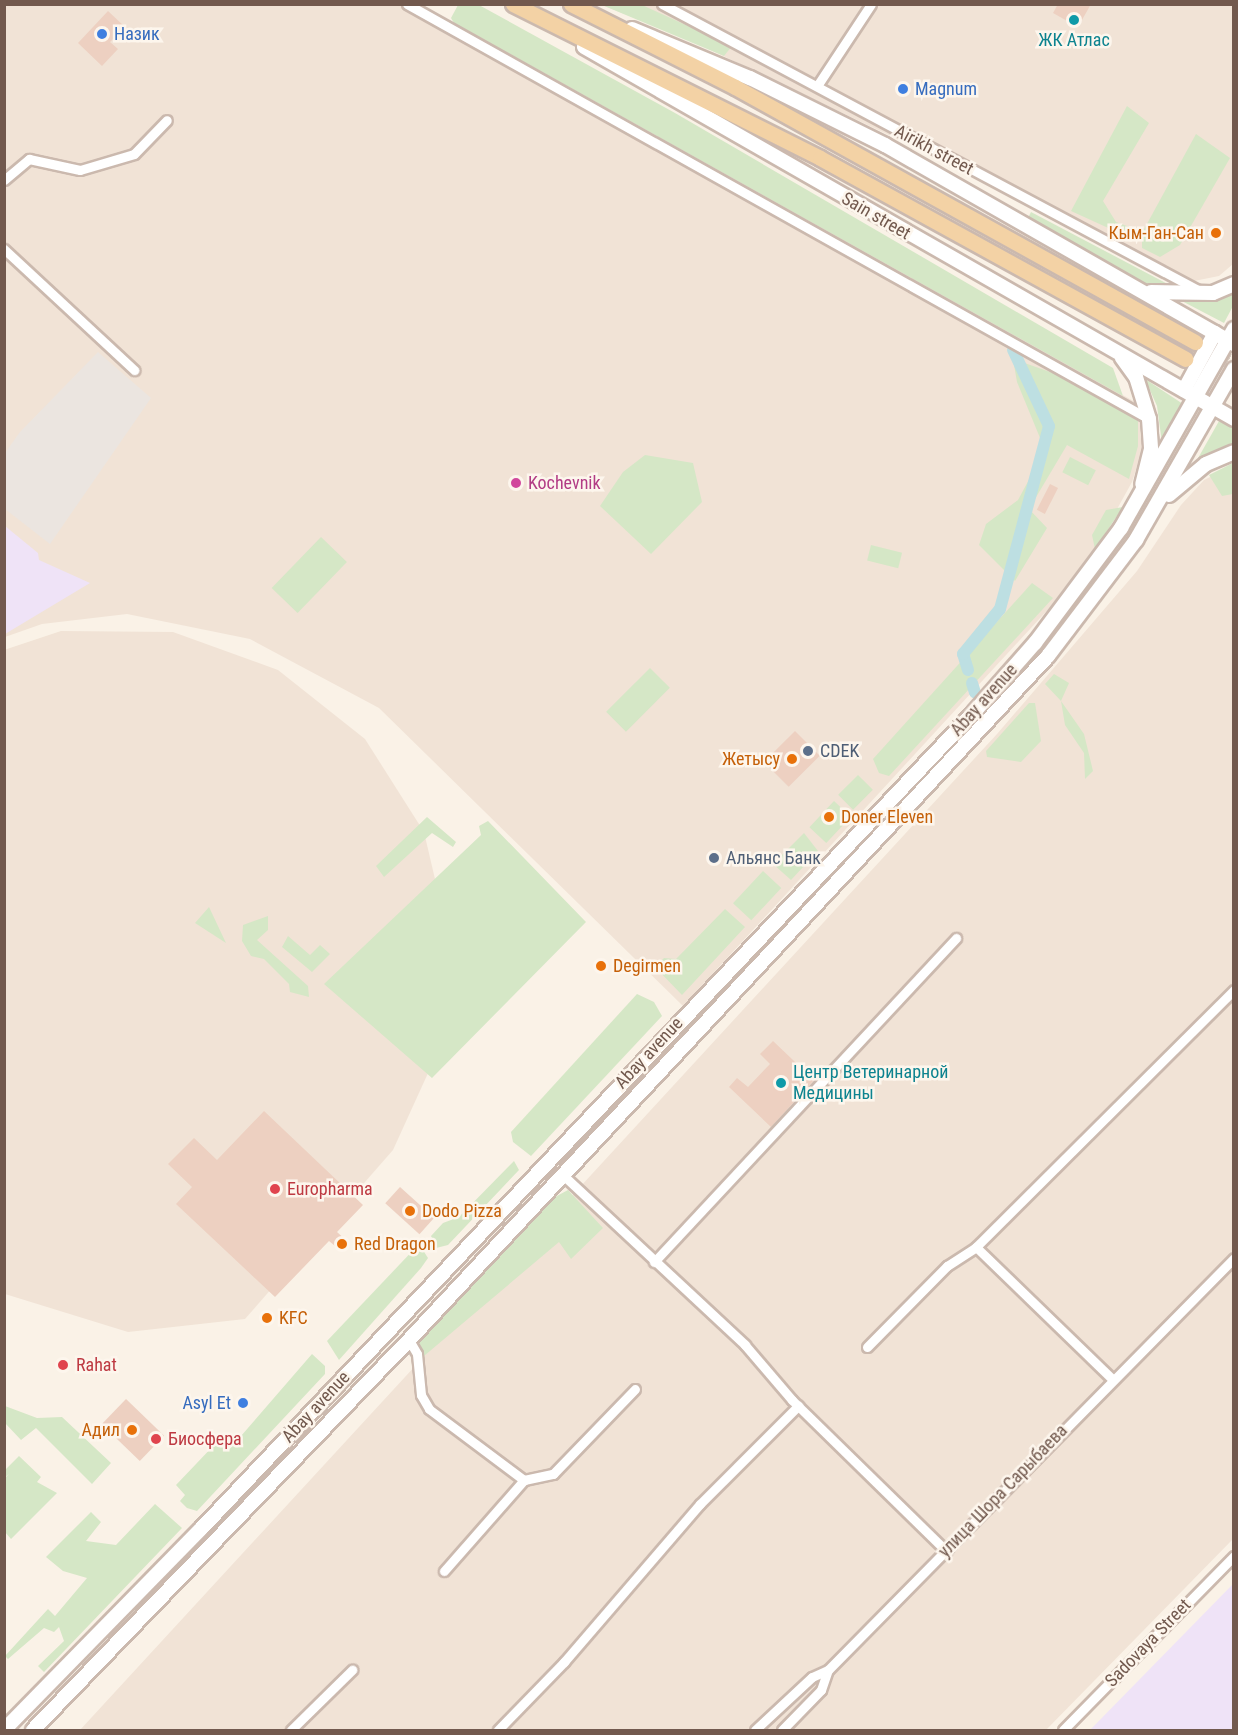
<!DOCTYPE html>
<meta charset="utf-8">
<style>
body{margin:0}
#map{position:relative;width:1238px;height:1735px;overflow:hidden;background:#faf2e7;font-family:"Roboto Condensed",sans-serif}
div>[style]{position:absolute}
[style*='--x']{left:calc(var(--x)*1px);top:calc(var(--y)*1px);width:calc(var(--w)*1px);rotate:calc(var(--a)*1deg)}
.residential>*{inset:0;background:#f1e3d6}
.industrial>*{inset:0;background:#ebe5e0}
.education>*{inset:0;background:#efe3f7}
.green>*{inset:0;background:#d5e7c6;transform-origin:0 0}
.canal>*{height:12px;margin:-6px;padding:0 6px;transform-origin:6px;border-radius:6px;background:#bddfe2}
.building>*{inset:0;background:#edd0c1;transform-origin:0 0}
.primary-tunnel>*{height:15px;margin-top:-7.5px;transform-origin:0;background:repeating-linear-gradient(90deg,#d8ccc1 0 15px,transparent 0 23px)}
.roads{filter:drop-shadow(2px 0 #cbb9ae) drop-shadow(-2px 0 #cbb9ae) drop-shadow(0 2px #cbb9ae) drop-shadow(0 -2px #cbb9ae)}
.street>*{height:9px;margin:-4.5px;padding:0 4.5px;transform-origin:4.5px;border-radius:4.5px;background:#fff}
.secondary>*{height:14px;margin:-7px;padding:0 7px;transform-origin:7px;border-radius:7px;background:#fff}
.primary>*{height:15px;margin:-7.5px;padding:0 7.5px;transform-origin:7.5px;border-radius:7.5px;background:#f3d2a5}
.dots>*{width:16px;height:16px;translate:-50% -50%;box-sizing:border-box;border:3px solid #fdf6ed;border-radius:50%}
span{translate:-50% -50%;white-space:nowrap;text-align:center;line-height:1.15;-webkit-text-stroke:5px #fdf6ed;paint-order:stroke}
.shop-label{font-size:18px;color:#366cbe}
.left{translate:0 -50%;text-align:left}
.right{translate:-100% -50%;text-align:right}
.culture-label{font-size:18px;color:#0d838f}
.street-label{font-size:18px;color:#72594e}
.food-label{font-size:18px;color:#c56008}
.hotel-label{font-size:18px;color:#b23c85}
.service-label{font-size:18px;color:#4e5e75}
.health-label{font-size:18px;color:#be3a42}
.frame{position:absolute;inset:0;border:6px solid #72594e;pointer-events:none}
</style>
<div id="map">
<div class="residential">
<i style="clip-path:polygon(4px 5px,421px 5px,1139px 404px,1142px 451px,1132px 482px,1095px 549px,1054px 603px,683px 1006px,379px 708px,250px 639px,127px 614px,42px 624px,5px 637px)"></i>
<i style="clip-path:polygon(602px 5px,1233px 5px,1233px 264px,1219px 276px,1194px 281px,690px 40px)"></i>
<i style="clip-path:polygon(1233px 466px,1233px 1539px,1046px 1730px,80px 1730px,997px 734px,1137px 571px,1181px 505px,1204px 480px)"></i>
<i style="clip-path:polygon(61px 631px,173px 632px,278px 670px,365px 739px,424px 832px,449px 939px,439px 1049px,393px 1150px,245px 1319px,128px 1332px,5px 1294px,4px 650px)"></i>
</div>
<div class="industrial">
<i style="clip-path:polygon(98px 352px,151px 398px,50px 544px,5px 509px,5px 453px,20px 432px)"></i>
</div>
<div class="education">
<i style="clip-path:polygon(5px 526px,38px 553px,39px 560px,90px 583px,5px 634px)"></i>
<i style="clip-path:polygon(1233px 1584px,1233px 1730px,1090px 1730px)"></i>
</div>
<div class="green">
<i style="clip-path:polygon(458px 5px,479px 5px,675px 113px,1113px 368px,1123px 396px,454px 23px,451px 18px)"></i>
<i style="clip-path:polygon(602px 5px,642px 5px,732px 46px,724px 56px)"></i>
<i style="clip-path:polygon(1127px 106px,1149px 123px,1103px 201px,1116px 222px,1135px 229px,1128px 237px,1071px 211px)"></i>
<i style="clip-path:polygon(1196px 134px,1230px 158px,1180px 245px,1160px 257px,1142px 248px,1142px 233px)"></i>
<i style="clip-path:polygon(1031px 212px,1179px 290px,1147px 285px,1028px 218px)"></i>
<i style="clip-path:polygon(1233px 288px,1233px 306px,1224px 323px,1178px 299px,1208px 299px)"></i>
<i style="clip-path:polygon(1013px 359px,1053px 373px,1138px 419px,1138px 446px,1129px 479px,1067px 445px,1029px 509px,1047px 528px,1015px 581px,979px 545px,986px 524px,1018px 500px,1045px 450px,1017px 382px)"></i>
<i style="clip-path:polygon(1145px 379px,1183px 404px,1162px 443px,1157px 406px)"></i>
<i style="clip-path:polygon(1219px 421px,1233px 428px,1233px 445px,1197px 460px)"></i>
<i style="clip-path:polygon(645px 455px,693px 463px,702px 502px,651px 554px,600px 506px,623px 472px)"></i>
<i style="left:1070px;top:457px;width:29px;height:17px;rotate:27deg"></i>
<i style="clip-path:polygon(1233px 463px,1233px 494px,1222px 496px,1209px 475px)"></i>
<i style="clip-path:polygon(1123px 507px,1095px 549px,1092px 535px,1106px 510px)"></i>
<i style="left:321px;top:537px;width:36px;height:71px;rotate:44deg"></i>
<i style="left:871px;top:545px;width:32px;height:16px;rotate:14deg"></i>
<i style="clip-path:polygon(1032px 583px,1053px 598px,889px 776px,879px 773px,873px 759px)"></i>
<i style="left:650px;top:668px;width:28px;height:62px;rotate:45deg"></i>
<i style="clip-path:polygon(1054px 674px,1069px 683px,1061px 701px,1084px 734px,1093px 771px,1085px 779px,1084px 753px,1065px 725px,1061px 701px,1045px 684px)"></i>
<i style="clip-path:polygon(1029px 703px,1035px 703px,1041px 741px,1021px 762px,987px 757px,986px 751px)"></i>
<i style="left:858px;top:775px;width:21px;height:28px;rotate:45deg"></i>
<i style="left:834px;top:801px;width:23px;height:36px;rotate:43deg"></i>
<i style="clip-path:polygon(427px 817px,456px 842px,453px 847px,432px 833px,384px 877px,376px 866px)"></i>
<i style="clip-path:polygon(488px 821px,586px 922px,432px 1078px,324px 984px,481px 835px,479px 826px)"></i>
<i style="clip-path:polygon(804px 833px,818px 851px,791px 880px,773px 864px)"></i>
<i style="left:763px;top:871px;width:25px;height:44px;rotate:43deg"></i>
<i style="clip-path:polygon(209px 907px,226px 943px,195px 923px)"></i>
<i style="clip-path:polygon(725px 909px,745px 927px,682px 995px,655px 967px,664px 958px,676px 959px)"></i>
<i style="clip-path:polygon(268px 916px,268px 930px,257px 940px,308px 986px,309px 997px,290px 992px,289px 984px,264px 959px,251px 956px,242px 941px,243px 925px)"></i>
<i style="clip-path:polygon(288px 936px,310px 955px,320px 945px,330px 954px,312px 972px,282px 947px)"></i>
<i style="clip-path:polygon(637px 994px,654px 1002px,662px 1016px,531px 1156px,513px 1142px,511px 1132px)"></i>
<i style="clip-path:polygon(514px 1161px,519px 1170px,448px 1245px,436px 1248px,431px 1236px,443px 1223px,459px 1217px)"></i>
<i style="clip-path:polygon(568px 1190px,603px 1228px,571px 1259px,559px 1242px,424px 1356px,417px 1337px,542px 1204px)"></i>
<i style="clip-path:polygon(419px 1244px,428px 1258px,421px 1268px,339px 1360px,327px 1341px)"></i>
<i style="clip-path:polygon(312px 1354px,325px 1366px,325px 1374px,197px 1511px,187px 1508px,180px 1501px,185px 1495px,176px 1485px,216px 1443px,228px 1451px)"></i>
<i style="clip-path:polygon(5px 1406px,37px 1418px,62px 1417px,111px 1463px,92px 1484px,36px 1428px,21px 1440px,5px 1423px)"></i>
<i style="clip-path:polygon(19px 1456px,41px 1477px,37px 1482px,57px 1493px,11px 1539px,5px 1532px,5px 1478px,9px 1474px,5px 1477px,5px 1470px)"></i>
<i style="clip-path:polygon(155px 1504px,182px 1528px,44px 1672px,38px 1666px,64px 1641px,59px 1627px,54px 1632px,44px 1628px,8px 1659px,5px 1656px,48px 1609px,55px 1616px,87px 1578px,63px 1571px,46px 1557px,91px 1512px,101px 1522px,86px 1541px,116px 1545px)"></i>
</div>
<div class="canal">
<i style="--x:968;--y:670;--w:17;--a:-107"></i>
<i style="--x:963;--y:654;--w:58;--a:-50.6"></i>
<i style="--x:1000;--y:609;--w:189;--a:-75"></i>
<i style="--x:1049;--y:426;--w:84;--a:-115.3"></i>
<i style="--x:972;--y:683;--w:10;--a:73"></i>
</div>
<div class="building">
<i style="clip-path:polygon(1058px 4px,1091px 4px,1078px 27px,1053px 13px)"></i>
<i style="clip-path:polygon(108px 11px,125px 27px,110px 42px,118px 49px,102px 66px,78px 43px)"></i>
<i style="left:1050px;top:484px;width:9px;height:29px;rotate:27deg"></i>
<i style="left:795px;top:731px;width:35px;height:44px;rotate:45deg"></i>
<i style="clip-path:polygon(773px 1041px,814px 1080px,771px 1127px,729px 1087px,737px 1078px,748px 1087px,770px 1064px,760px 1054px)"></i>
<i style="clip-path:polygon(264px 1111px,363px 1205px,337px 1232px,348px 1242px,340px 1250px,329px 1241px,275px 1297px,176px 1204px,192px 1187px,168px 1164px,194px 1138px,217px 1160px)"></i>
<i style="left:400px;top:1187px;width:46px;height:22px;rotate:42deg"></i>
<i style="left:126px;top:1399px;width:53px;height:35px;rotate:44deg"></i>
</div>
<div class="primary-tunnel">
<i style="--x:1195;--y:342;--w:45;--a:29.4"></i>
<i style="--x:1198;--y:366;--w:41;--a:29.1"></i>
</div>
<div class="roads">
<div class="street">
<i style="--x:407;--y:4;--w:850;--a:29.22"></i>
<i style="--x:662;--y:4;--w:610;--a:28.08"></i>
<i style="--x:817;--y:86;--w:98;--a:-56.6"></i>
<i style="--x:4;--y:180;--w:33;--a:-40"></i>
<i style="--x:29;--y:159;--w:52;--a:12.2"></i>
<i style="--x:80;--y:170;--w:56;--a:-16.5"></i>
<i style="--x:134;--y:154;--w:47;--a:-45.9"></i>
<i style="--x:4;--y:249;--w:178;--a:42.9"></i>
<i style="--x:563;--y:1175;--w:249;--a:43"></i>
<i style="--x:745;--y:1345;--w:72;--a:49.5"></i>
<i style="--x:792;--y:1400;--w:216;--a:44.4"></i>
<i style="--x:976;--y:1247;--w:188;--a:44.1"></i>
<i style="--x:654;--y:1262;--w:443;--a:-47"></i>
<i style="--x:409;--y:1340;--w:16;--a:60"></i>
<i style="--x:417;--y:1354;--w:41;--a:84.4"></i>
<i style="--x:421;--y:1395;--w:16;--a:60"></i>
<i style="--x:429;--y:1409;--w:119;--a:36.8"></i>
<i style="--x:524;--y:1480;--w:30;--a:-12"></i>
<i style="--x:553;--y:1474;--w:118;--a:-46"></i>
<i style="--x:867;--y:1347;--w:114;--a:-45.4"></i>
<i style="--x:947;--y:1266;--w:35;--a:-33"></i>
<i style="--x:976;--y:1247;--w:364;--a:-44.9"></i>
<i style="--x:444;--y:1571;--w:121;--a:-48.7"></i>
<i style="--x:291;--y:1730;--w:86;--a:-44.5"></i>
<i style="--x:498;--y:1730;--w:95;--a:-45.9"></i>
<i style="--x:564;--y:1662;--w:208;--a:-49.3"></i>
<i style="--x:700;--y:1504;--w:139;--a:-45"></i>
<i style="--x:755;--y:1730;--w:78;--a:-42.9"></i>
<i style="--x:812;--y:1677;--w:17;--a:-24"></i>
<i style="--x:782;--y:1730;--w:56;--a:-45.7"></i>
<i style="--x:821;--y:1690;--w:21;--a:-71"></i>
<i style="--x:828;--y:1670;--w:578;--a:-45.42"></i>
<i style="--x:1063;--y:1730;--w:244;--a:-45.5"></i>
</div>
<div class="secondary">
<i style="--x:632;--y:29;--w:128;--a:22.6"></i>
<i style="--x:750;--y:78;--w:151;--a:26.4"></i>
<i style="--x:885;--y:145;--w:402;--a:29.7"></i>
<i style="--x:584;--y:47;--w:749;--a:29.78"></i>
<i style="--x:1151;--y:292;--w:62;--a:0.9"></i>
<i style="--x:1213;--y:293;--w:23;--a:-23"></i>
<i style="--x:1122;--y:358;--w:24;--a:54"></i>
<i style="--x:1136;--y:377;--w:44;--a:72.8"></i>
<i style="--x:1149;--y:419;--w:30;--a:86"></i>
<i style="--x:1151;--y:449;--w:36;--a:104"></i>
<i style="--x:1184;--y:390;--w:65;--a:-61.5"></i>
<i style="--x:1169;--y:495;--w:48;--a:-40"></i>
<i style="--x:1206;--y:464;--w:30;--a:-23"></i>
<i style="--x:4;--y:1730;--w:280;--a:-45.6"></i>
<i style="--x:200;--y:1530;--w:1128;--a:-46.58"></i>
<i style="--x:975;--y:711;--w:91;--a:-48.6"></i>
<i style="--x:1035;--y:643;--w:144;--a:-53.2"></i>
<i style="--x:1121;--y:528;--w:229;--a:-60.4"></i>
<i style="--x:33;--y:1730;--w:542;--a:-46.05"></i>
<i style="--x:409;--y:1340;--w:936;--a:-46.95"></i>
<i style="--x:1048;--y:656;--w:146;--a:-52.8"></i>
<i style="--x:1136;--y:540;--w:197;--a:-60.2"></i>
</div>
<div class="primary">
<i style="--x:513;--y:4;--w:343;--a:26.6"></i>
<i style="--x:820;--y:158;--w:417;--a:28.8"></i>
<i style="--x:571;--y:4;--w:184;--a:26.8"></i>
<i style="--x:735;--y:87;--w:526;--a:29"></i>
</div>
</div>
<div class="dots">
<i style="left:1074px;top:20px;background:#0f9aa8"></i>
<i style="left:102px;top:34px;background:#3f7fe0"></i>
<i style="left:903px;top:89px;background:#3f7fe0"></i>
<i style="left:1216px;top:233px;background:#e8710a"></i>
<i style="left:516px;top:483px;background:#d1479c"></i>
<i style="left:808px;top:751px;background:#5c6f8a"></i>
<i style="left:792px;top:759px;background:#e8710a"></i>
<i style="left:829px;top:817px;background:#e8710a"></i>
<i style="left:714px;top:858px;background:#5c6f8a"></i>
<i style="left:601px;top:966px;background:#e8710a"></i>
<i style="left:781px;top:1083px;background:#0f9aa8"></i>
<i style="left:275px;top:1189px;background:#e0444e"></i>
<i style="left:410px;top:1211px;background:#e8710a"></i>
<i style="left:342px;top:1244px;background:#e8710a"></i>
<i style="left:267px;top:1318px;background:#e8710a"></i>
<i style="left:63px;top:1365px;background:#e0444e"></i>
<i style="left:243px;top:1403px;background:#3f7fe0"></i>
<i style="left:132px;top:1430px;background:#e8710a"></i>
<i style="left:156px;top:1439px;background:#e0444e"></i>
</div>
<div class="shop-label">
<span class="left" style="left:114px;top:34px">Назик</span>
<span class="left" style="left:915px;top:89px">Magnum</span>
<span class="right" style="left:231px;top:1403px">Asyl Et</span>
</div>
<div class="culture-label">
<span style="left:1074px;top:40px">ЖК Атлас</span>
<span class="left" style="left:793px;top:1083px">Центр Ветеринарной<br>Медицины</span>
</div>
<div class="street-label">
<span style="left:934px;top:150px;rotate:28deg">Airikh street</span>
<span style="left:876px;top:216px;rotate:30deg">Sain street</span>
<span style="left:984px;top:700px;rotate:-48deg">Abay avenue</span>
<span style="left:649px;top:1053px;rotate:-47deg">Abay avenue</span>
<span style="left:316px;top:1407px;rotate:-47deg">Abay avenue</span>
<span style="left:1003px;top:1491px;rotate:-46deg">улица Шора Сарыбаева</span>
<span style="left:1148px;top:1643px;rotate:-46deg">Sadovaya Street</span>
</div>
<div class="food-label">
<span class="right" style="left:1204px;top:233px">Кым-Ган-Сан</span>
<span class="right" style="left:780px;top:759px">Жетысу</span>
<span class="left" style="left:841px;top:817px">Doner Eleven</span>
<span class="left" style="left:613px;top:966px">Degirmen</span>
<span class="left" style="left:422px;top:1211px">Dodo Pizza</span>
<span class="left" style="left:354px;top:1244px">Red Dragon</span>
<span class="left" style="left:279px;top:1318px">KFC</span>
<span class="right" style="left:120px;top:1430px">Адил</span>
</div>
<div class="hotel-label">
<span class="left" style="left:528px;top:483px">Kochevnik</span>
</div>
<div class="service-label">
<span class="left" style="left:820px;top:751px">CDEK</span>
<span class="left" style="left:726px;top:858px">Альянс Банк</span>
</div>
<div class="health-label">
<span class="left" style="left:287px;top:1189px">Europharma</span>
<span class="left" style="left:76px;top:1365px">Rahat</span>
<span class="left" style="left:168px;top:1439px">Биосфера</span>
</div>
<div class="frame"></div>
</div>
